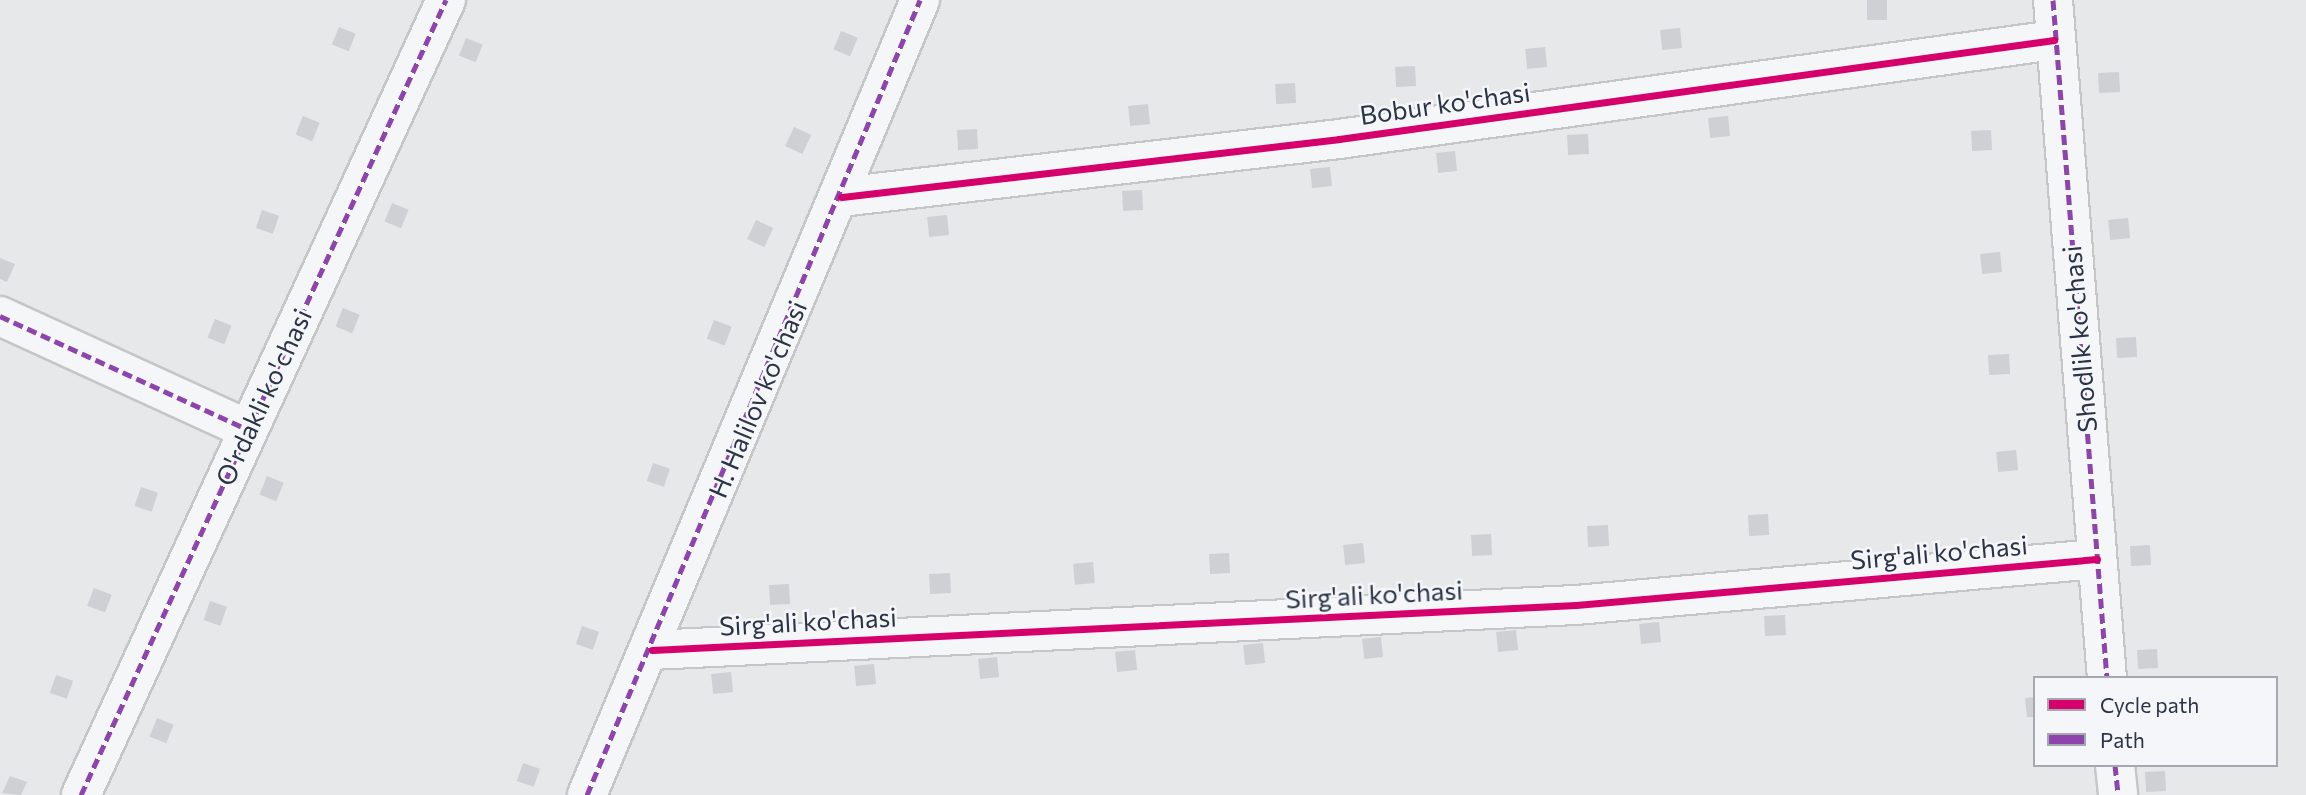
<!DOCTYPE html>
<style>
body{margin:0}
#map{position:relative;width:2306px;height:795px;overflow:hidden;background:#e6e8ea;font-family:Commissioner,sans-serif}
div>[style]{position:absolute}
[style*='--x']{left:calc(var(--x)*1px);top:calc(var(--y)*1px);width:calc(var(--w)*1px);rotate:calc(var(--a)*1deg)}
.building>*{inset:0;background:#ced0d3;transform-origin:0 0}
.roads{filter:drop-shadow(2px 0 #c4c6c8) drop-shadow(-2px 0 #c4c6c8) drop-shadow(0 2px #c4c6c8) drop-shadow(0 -2px #c4c6c8)}
.minor>*{height:38px;margin:-19px;padding:0 19px;transform-origin:19px;border-radius:19px;background:#f5f6f7}
.quiet>*{height:5px;margin-top:-2.5px;transform-origin:0;background:repeating-linear-gradient(90deg,#8e44ad 0 10px,transparent 0 15px)}
.cycleway>*{height:7px;margin:-3.5px;padding:0 3.5px;transform-origin:3.5px;border-radius:3.5px;background:#d6006c}
span{translate:-50% -50%;white-space:nowrap;text-align:center;line-height:1.15;-webkit-text-stroke:5px #f4f6f9;paint-order:stroke}
.street-label{font-size:26px;color:#2b3445}
.legend{position:absolute;left:2033px;top:676px;width:245px;height:91px;box-sizing:border-box;background:#f4f6f9;border:2px solid #a4a8b1;margin:0;padding:9px 12px;list-style:none;font-size:21px;color:#2b3445}
.legend li{display:flex;align-items:center;gap:14px;height:35px}
.legend b{width:35px;border:2px solid #a4a8b1}
</style>
<div id="map">
<div class="building">
<i style="left:1867px;top:0;width:20px;height:20px"></i>
<i style="left:339px;top:27px;width:18px;height:19px;rotate:22deg"></i>
<i style="left:1680px;top:28px;width:20px;height:20px;rotate:84deg"></i>
<i style="left:841px;top:31px;width:18px;height:20px;rotate:22deg"></i>
<i style="left:466px;top:38px;width:18px;height:19px;rotate:22deg"></i>
<i style="left:1545px;top:47px;width:20px;height:20px;rotate:84deg"></i>
<i style="left:1415px;top:66px;width:20px;height:20px;rotate:87deg"></i>
<i style="left:2119px;top:72px;width:20px;height:21px;rotate:87deg"></i>
<i style="left:1295px;top:83px;width:20px;height:20px;rotate:87deg"></i>
<i style="left:1148px;top:104px;width:20px;height:20px;rotate:84deg"></i>
<i style="left:303px;top:116px;width:18px;height:20px;rotate:22deg"></i>
<i style="left:1728px;top:116px;width:20px;height:20px;rotate:84deg"></i>
<i style="left:794px;top:127px;width:19px;height:21px;rotate:25deg"></i>
<i style="left:977px;top:129px;width:20px;height:20px;rotate:87deg"></i>
<i style="left:1991px;top:130px;width:20px;height:20px;rotate:87deg"></i>
<i style="left:1588px;top:134px;width:20px;height:21px;rotate:87deg"></i>
<i style="left:1455px;top:151px;width:20px;height:19px;rotate:84deg"></i>
<i style="left:1330px;top:167px;width:19px;height:20px;rotate:84deg"></i>
<i style="left:1142px;top:190px;width:20px;height:20px;rotate:87deg"></i>
<i style="left:392px;top:203px;width:18px;height:20px;rotate:22deg"></i>
<i style="left:262px;top:210px;width:18px;height:19px;rotate:19deg"></i>
<i style="left:947px;top:215px;width:20px;height:20px;rotate:84deg"></i>
<i style="left:2128px;top:218px;width:20px;height:20px;rotate:84deg"></i>
<i style="left:756px;top:220px;width:19px;height:21px;rotate:25deg"></i>
<i style="left:2000px;top:252px;width:20px;height:20px;rotate:84deg"></i>
<i style="clip-path:polygon(0 258px,15px 264px,7px 282px,0 279px)"></i>
<i style="left:343px;top:308px;width:18px;height:20px;rotate:22deg"></i>
<i style="left:215px;top:319px;width:18px;height:20px;rotate:22deg"></i>
<i style="left:714px;top:320px;width:19px;height:20px;rotate:21deg"></i>
<i style="left:2136px;top:337px;width:20px;height:20px;rotate:87deg"></i>
<i style="left:2009px;top:354px;width:20px;height:21px;rotate:87deg"></i>
<i style="left:2016px;top:450px;width:20px;height:20px;rotate:84deg"></i>
<i style="left:653px;top:463px;width:18px;height:19px;rotate:19deg"></i>
<i style="left:267px;top:476px;width:18px;height:20px;rotate:22deg"></i>
<i style="left:141px;top:487px;width:18px;height:20px;rotate:19deg"></i>
<i style="left:1768px;top:514px;width:21px;height:20px;rotate:87deg"></i>
<i style="left:1608px;top:525px;width:21px;height:21px;rotate:87deg"></i>
<i style="left:1491px;top:534px;width:21px;height:20px;rotate:87deg"></i>
<i style="left:1363px;top:543px;width:20px;height:20px;rotate:84deg"></i>
<i style="left:2150px;top:545px;width:20px;height:20px;rotate:87deg"></i>
<i style="left:1229px;top:553px;width:20px;height:20px;rotate:87deg"></i>
<i style="left:1093px;top:562px;width:21px;height:20px;rotate:85deg"></i>
<i style="left:950px;top:573px;width:20px;height:21px;rotate:87deg"></i>
<i style="left:789px;top:584px;width:20px;height:20px;rotate:87deg"></i>
<i style="left:94px;top:588px;width:19px;height:19px;rotate:21deg"></i>
<i style="left:210px;top:601px;width:18px;height:20px;rotate:19deg"></i>
<i style="left:1785px;top:615px;width:20px;height:21px;rotate:87deg"></i>
<i style="left:1659px;top:622px;width:20px;height:20px;rotate:84deg"></i>
<i style="left:582px;top:626px;width:18px;height:19px;rotate:19deg"></i>
<i style="left:1516px;top:630px;width:20px;height:20px;rotate:84deg"></i>
<i style="left:1381px;top:637px;width:20px;height:19px;rotate:84deg"></i>
<i style="left:1263px;top:643px;width:20px;height:20px;rotate:84deg"></i>
<i style="left:2157px;top:649px;width:19px;height:20px;rotate:87deg"></i>
<i style="left:1135px;top:650px;width:20px;height:20px;rotate:84deg"></i>
<i style="left:997px;top:657px;width:20px;height:19px;rotate:84deg"></i>
<i style="left:874px;top:664px;width:20px;height:20px;rotate:84deg"></i>
<i style="left:731px;top:672px;width:20px;height:20px;rotate:84deg"></i>
<i style="left:56px;top:675px;width:18px;height:19px;rotate:19deg"></i>
<i style="clip-path:polygon(2035px 697px,2035px 717px,2027px 717px,2025px 698px)"></i>
<i style="left:157px;top:718px;width:18px;height:20px;rotate:22deg"></i>
<i style="left:523px;top:763px;width:18px;height:19px;rotate:19deg"></i>
<i style="left:2165px;top:771px;width:20px;height:20px;rotate:87deg"></i>
<i style="clip-path:polygon(10px 776px,27px 782px,21px 795px,2px 793px)"></i>
</div>
<div class="roads">
<div class="minor">
<i style="--x:2053;--y:0;--w:680;--a:85.45"></i>
<i style="--x:841;--y:197;--w:501;--a:-6.64"></i>
<i style="--x:1339;--y:139;--w:722;--a:-7.88"></i>
<i style="--x:0;--y:316;--w:272;--a:24.6"></i>
<i style="--x:652;--y:650;--w:925;--a:-2.79"></i>
<i style="--x:1576;--y:605;--w:523;--a:-5.05"></i>
<i style="--x:2115;--y:765;--w:30;--a:84"></i>
<i style="--x:81;--y:795;--w:875;--a:-65.34"></i>
<i style="--x:587;--y:795;--w:862;--a:-67.27"></i>
</div>
</div>
<div class="quiet">
<i style="--x:2053;--y:0;--w:680;--a:85.45"></i>
<i style="--x:0;--y:316;--w:272;--a:24.6"></i>
<i style="--x:2115;--y:765;--w:30;--a:84"></i>
<i style="--x:81;--y:795;--w:875;--a:-65.34"></i>
<i style="--x:587;--y:795;--w:862;--a:-67.27"></i>
</div>
<div class="cycleway">
<i style="--x:841;--y:197;--w:501;--a:-6.64"></i>
<i style="--x:1339;--y:139;--w:722;--a:-7.88"></i>
<i style="--x:652;--y:650;--w:925;--a:-2.79"></i>
<i style="--x:1576;--y:605;--w:523;--a:-5.05"></i>
</div>
<div class="street-label">
<span style="left:1445px;top:103px;rotate:-8deg">Bobur ko'chasi</span>
<span style="left:2079px;top:339px;rotate:-95deg">Shodlik ko'chasi</span>
<span style="left:263px;top:397px;rotate:-65deg">O'rdakli ko'chasi</span>
<span style="left:757px;top:399px;rotate:-67deg">H. Halilov ko'chasi</span>
<span style="left:1939px;top:552px;rotate:-5deg">Sirg'ali ko'chasi</span>
<span style="left:1374px;top:594px;rotate:-3deg">Sirg'ali ko'chasi</span>
<span style="left:808px;top:621px;rotate:-3deg">Sirg'ali ko'chasi</span>
</div>
<ul class="legend">
<li><b style="height:9px;background:#d6006c"></b>Cycle path</li>
<li><b style="height:9px;background:#8e44ad"></b>Path</li>
</ul>
</div>
